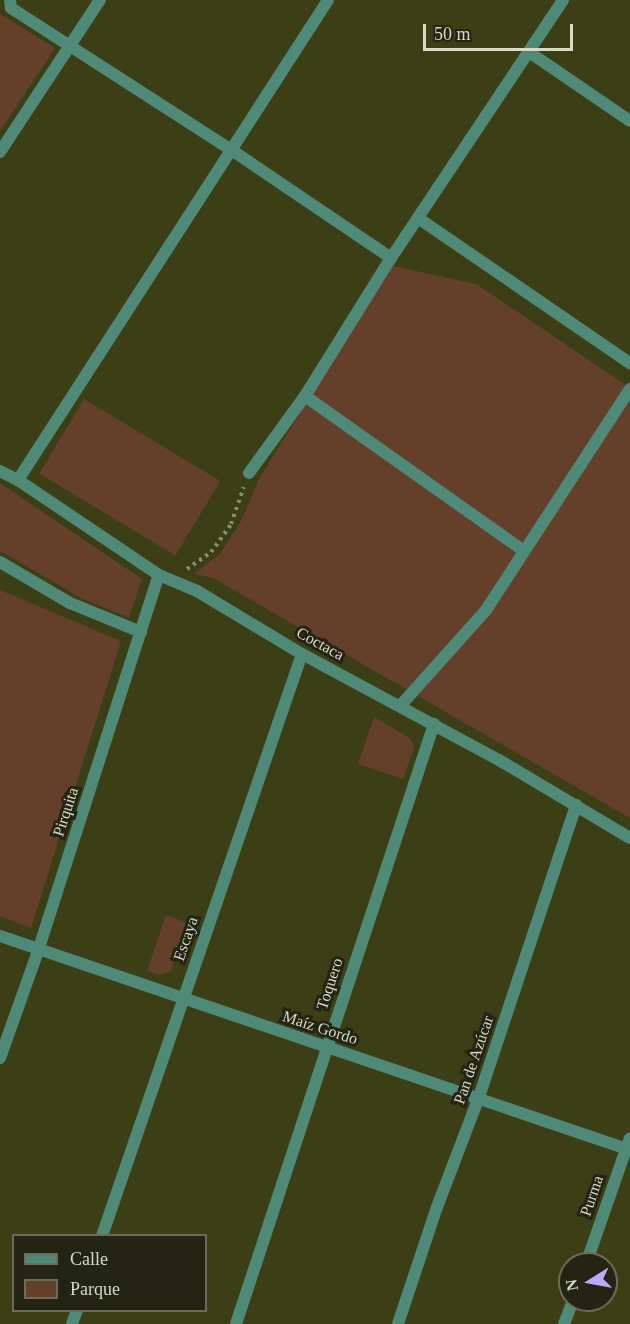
<!DOCTYPE html>
<meta charset="utf-8">
<style>
body{margin:0}
#map{position:relative;width:630px;height:1324px;overflow:hidden;background:#3c3f15;font-family:Georgia,serif}
div>[style]{position:absolute}
[style*='--x']{left:calc(var(--x)*1px);top:calc(var(--y)*1px);width:calc(var(--w)*1px);rotate:calc(var(--a)*1deg)}
.green>*{inset:0;background:#64402a;transform-origin:0 0}
.path>*{height:4px;margin-top:-2px;transform-origin:0;background:repeating-linear-gradient(90deg,#8b8e6d 0 3px,transparent 0 7.5px)}
.street>*{height:12px;margin:-6px;padding:0 6px;transform-origin:6px;border-radius:6px;background:#4f8a79}
span{translate:-50% -50%;white-space:nowrap;text-align:center;line-height:1.15;-webkit-text-stroke:6px #232413;paint-order:stroke}
.street-label{font-size:16px;color:#d8dbc4}
.legend{position:absolute;left:12px;top:1234px;width:195px;height:78px;box-sizing:border-box;background:#232413;border:2px solid #6b6d5a;margin:0;padding:8px 10px;list-style:none;font-size:18px;color:#d8dbc4}
.legend li{display:flex;align-items:center;gap:12px;height:30px}
.legend b{width:30px;border:2px solid #6b6d5a}
.north{position:absolute;left:558px;top:1252px;width:60px;height:60px;box-sizing:border-box;background:#232413;border:2px solid #6b6d5a;border-radius:50%;rotate:259deg;font-size:16px;font-weight:700;line-height:24px;text-align:center;color:#d8dbc4}
.north::after{content:'';display:block;margin:auto;width:21px;height:27px;background:#baaaf7;clip-path:polygon(50% 0,100% 100%,50% 72%,0 100%)}
.scale{position:absolute;left:423px;top:24px;width:150px;height:27px;box-sizing:border-box;border:3px solid #d8dbc4;border-top:0;padding-left:8px;font-size:18px;line-height:21px;white-space:nowrap;color:#d8dbc4;-webkit-text-stroke:4px #232413;paint-order:stroke}
</style>
<div id="map">
<div class="green">
<i style="clip-path:polygon(0 14px,55px 48px,0 131px)"></i>
<i style="clip-path:polygon(393px 266px,476px 284px,630px 388px,630px 818px,213px 578px,194px 574px,220px 554px,241px 521px,260px 477px)"></i>
<i style="left:84px;top:399px;width:159px;height:87px;rotate:31deg"></i>
<i style="clip-path:polygon(0 483px,142px 579px,129px 618px,81px 598px,0 551px)"></i>
<i style="clip-path:polygon(0 590px,121px 641px,31px 928px,0 916px)"></i>
<i style="clip-path:polygon(374px 717px,410px 738px,414px 748px,403px 779px,358px 764px)"></i>
<i style="clip-path:polygon(166px 915px,188px 923px,171px 971px,160px 975px,147px 971px)"></i>
</div>
<div class="path">
<i style="--x:187;--y:569;--w:29;--a:-35"></i>
<i style="--x:211;--y:552;--w:34;--a:-54"></i>
<i style="--x:231;--y:524;--w:39;--a:-71"></i>
</div>
<div class="street">
<i style="--x:10;--y:0;--w:8;--a:83"></i>
<i style="--x:11;--y:8;--w:264;--a:32.8"></i>
<i style="--x:233;--y:151;--w:191;--a:34.1"></i>
<i style="--x:529;--y:52;--w:122;--a:34.3"></i>
<i style="--x:0;--y:152;--w:182;--a:-56.7"></i>
<i style="--x:418;--y:218;--w:257;--a:34.4"></i>
<i style="--x:305;--y:396;--w:268;--a:35.3"></i>
<i style="--x:0;--y:471;--w:20;--a:27"></i>
<i style="--x:18;--y:480;--w:170;--a:34"></i>
<i style="--x:159;--y:575;--w:41;--a:22.8"></i>
<i style="--x:197;--y:591;--w:122;--a:31"></i>
<i style="--x:302;--y:654;--w:224;--a:28.3"></i>
<i style="--x:499;--y:760;--w:152;--a:30.8"></i>
<i style="--x:249;--y:473;--w:95;--a:-54"></i>
<i style="--x:305;--y:396;--w:163;--a:-58.1"></i>
<i style="--x:391;--y:258;--w:310;--a:-56.3"></i>
<i style="--x:18;--y:480;--w:571;--a:-57.14"></i>
<i style="--x:0;--y:562;--w:81;--a:30.4"></i>
<i style="--x:70;--y:603;--w:77;--a:22.2"></i>
<i style="--x:400;--y:706;--w:129;--a:-48.1"></i>
<i style="--x:486;--y:610;--w:264;--a:-56.9"></i>
<i style="--x:0;--y:936;--w:665;--a:18.76"></i>
<i style="--x:0;--y:1058;--w:114;--a:-70.4"></i>
<i style="--x:38;--y:951;--w:395;--a:-72.2"></i>
<i style="--x:102;--y:1236;--w:615;--a:-71.04"></i>
<i style="--x:586;--y:1264;--w:133;--a:-70.8"></i>
<i style="--x:72;--y:1324;--w:15;--a:-70"></i>
<i style="--x:236;--y:1324;--w:632;--a:-71.74"></i>
<i style="--x:398;--y:1324;--w:123;--a:-71.6"></i>
<i style="--x:437;--y:1207;--w:118;--a:-69.1"></i>
<i style="--x:479;--y:1097;--w:308;--a:-71.6"></i>
<i style="--x:564;--y:1324;--w:26;--a:-69"></i>
</div>
<div class="street-label">
<span style="left:320px;top:644px;rotate:29deg">Coctaca</span>
<span style="left:66px;top:812px;rotate:-72deg">Pirquita</span>
<span style="left:186px;top:939px;rotate:-71deg">Escaya</span>
<span style="left:330px;top:984px;rotate:-72deg">Toquero</span>
<span style="left:320px;top:1028px;rotate:18deg">Maíz Gordo</span>
<span style="left:474px;top:1060px;rotate:-71deg">Pan de Azúcar</span>
<span style="left:592px;top:1196px;rotate:-71deg">Purma</span>
</div>
<ul class="legend">
<li><b style="height:8px;background:#4f8a79"></b>Calle</li>
<li><b style="height:16px;background:#64402a"></b>Parque</li>
</ul>
<div class="north">N</div>
<div class="scale">50 m</div>
</div>
